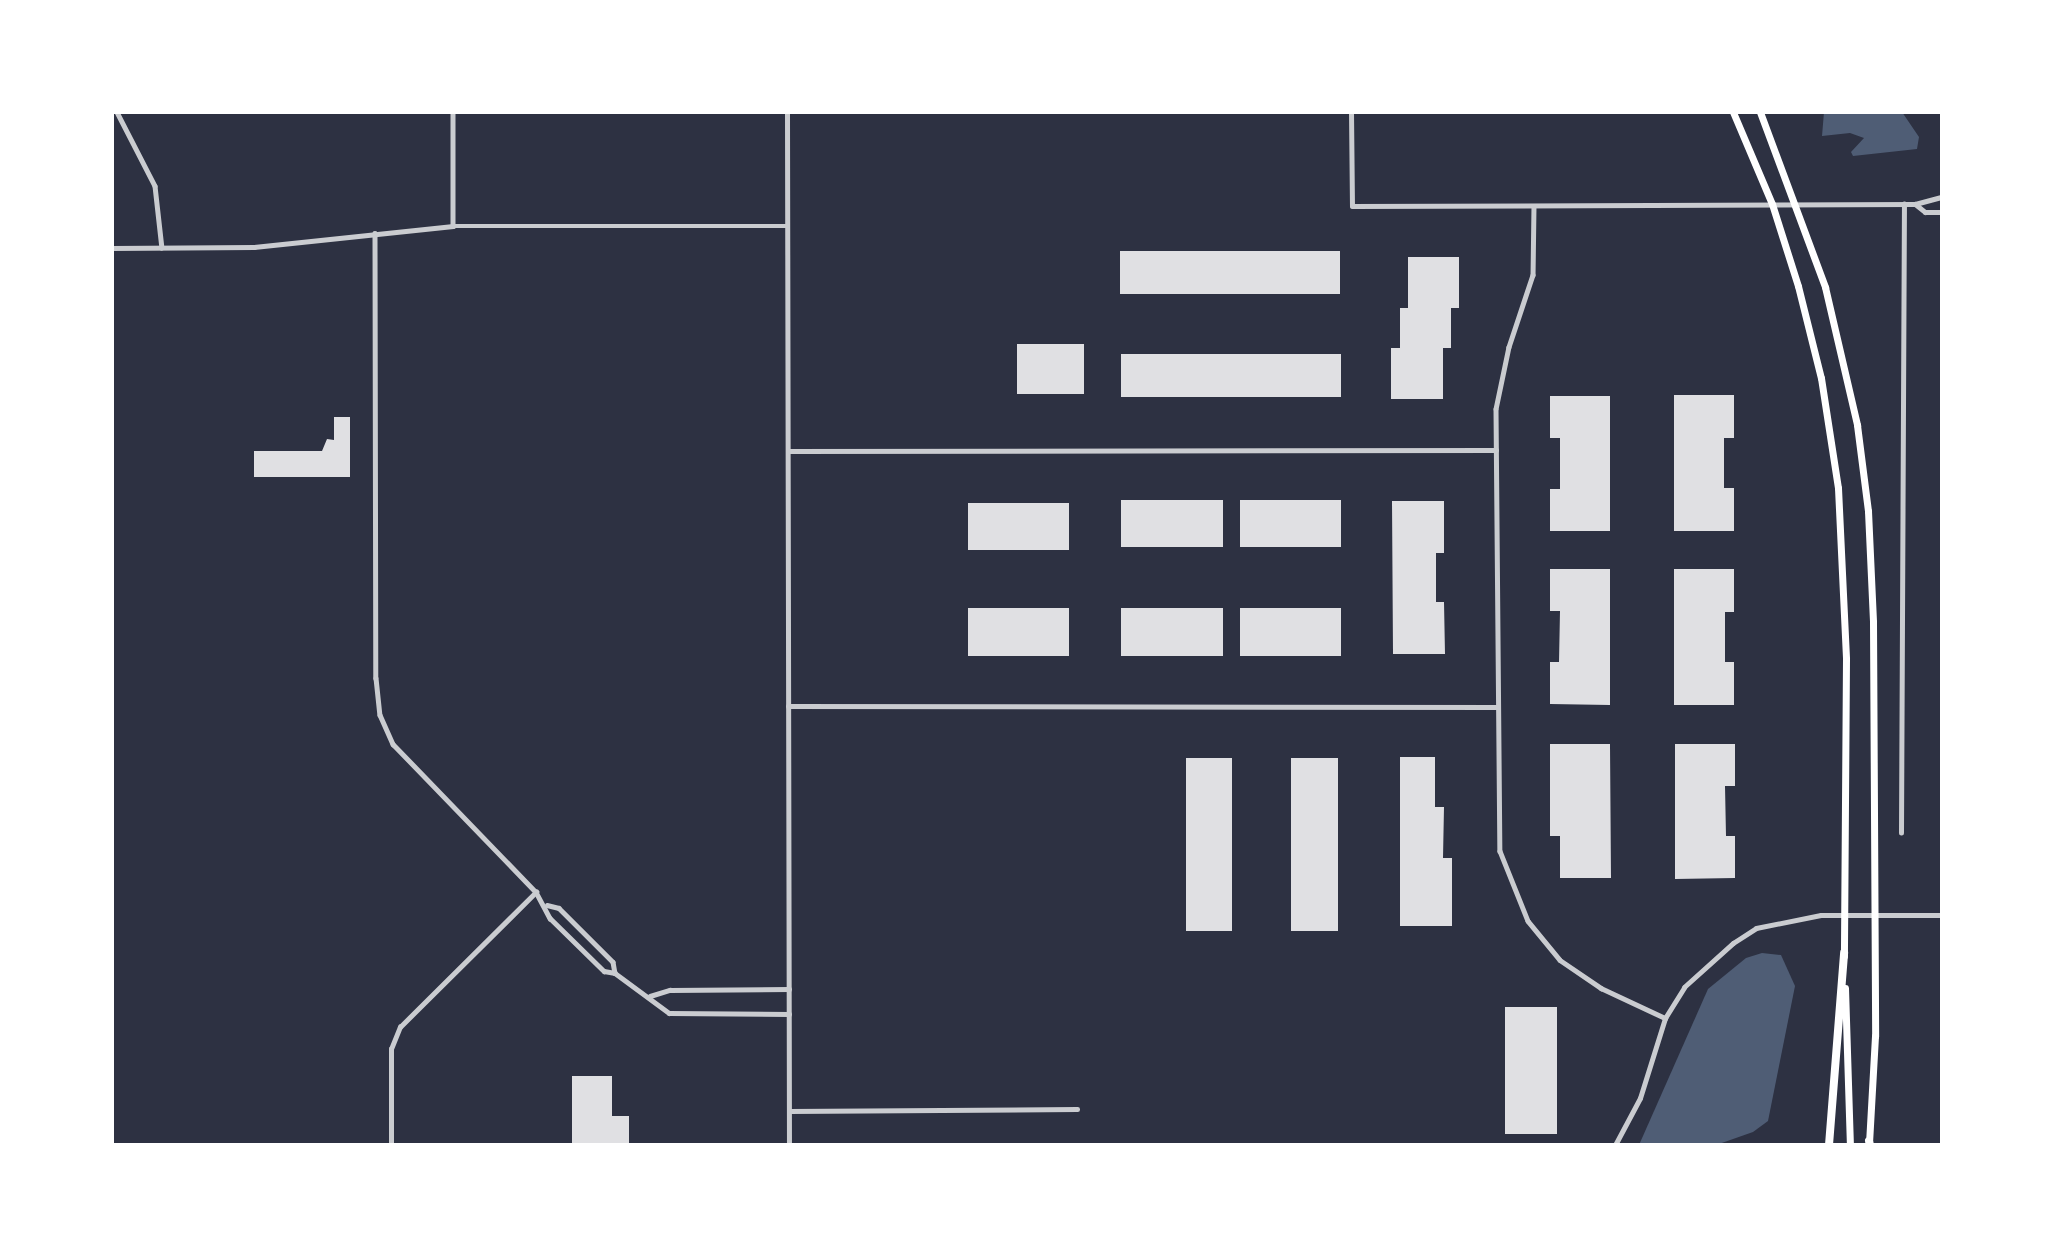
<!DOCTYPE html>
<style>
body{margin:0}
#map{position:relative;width:2054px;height:1257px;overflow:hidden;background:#2d3142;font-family:Poppins,sans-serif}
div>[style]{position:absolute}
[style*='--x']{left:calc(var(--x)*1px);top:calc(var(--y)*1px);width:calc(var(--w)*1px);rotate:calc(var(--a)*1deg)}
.water>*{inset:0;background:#4f5d75}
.building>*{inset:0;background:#e0e0e3;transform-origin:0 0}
.minor>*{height:4.5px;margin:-2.25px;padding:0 2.25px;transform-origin:2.25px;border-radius:2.25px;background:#caccd0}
.tertiary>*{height:5px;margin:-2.5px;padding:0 2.5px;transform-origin:2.5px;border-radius:2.5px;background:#caccd0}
.trunk>*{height:7px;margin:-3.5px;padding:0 3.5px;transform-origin:3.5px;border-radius:3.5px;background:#fff}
.motorway>*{height:8px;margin:-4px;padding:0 4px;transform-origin:4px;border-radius:4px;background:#fff}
span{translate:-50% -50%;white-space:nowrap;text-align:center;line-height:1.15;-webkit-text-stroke:6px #fff;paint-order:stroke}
.frame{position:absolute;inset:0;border:114px solid #fff;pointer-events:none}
</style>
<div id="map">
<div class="water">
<i style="clip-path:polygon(1824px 112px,1902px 112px,1919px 137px,1917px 149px,1853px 156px,1851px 152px,1864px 138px,1850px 133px,1822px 136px)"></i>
<i style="clip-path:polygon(1762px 953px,1781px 955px,1795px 986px,1768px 1121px,1753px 1132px,1716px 1145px,1639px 1145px,1708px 989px,1746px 958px)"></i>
</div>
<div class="building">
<i style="left:1340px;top:251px;width:43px;height:220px;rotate:90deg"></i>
<i style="clip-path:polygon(1408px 257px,1459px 257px,1459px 308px,1451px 308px,1451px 348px,1443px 348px,1443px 399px,1391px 399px,1391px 348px,1400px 348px,1400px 308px,1408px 308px)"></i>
<i style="left:1017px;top:344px;width:67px;height:50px"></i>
<i style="left:1341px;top:354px;width:43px;height:220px;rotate:90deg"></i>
<i style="clip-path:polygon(1674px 395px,1734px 395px,1734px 438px,1724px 438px,1724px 488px,1734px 488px,1734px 531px,1674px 531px)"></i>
<i style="clip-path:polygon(1550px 396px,1610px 396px,1610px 531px,1550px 531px,1550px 489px,1560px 489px,1560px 438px,1550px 438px)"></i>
<i style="clip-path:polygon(334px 417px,350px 417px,350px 477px,254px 477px,254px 451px,322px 451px,327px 439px,334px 440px)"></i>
<i style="left:1121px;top:500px;width:102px;height:47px"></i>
<i style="left:1240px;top:500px;width:101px;height:47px"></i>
<i style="clip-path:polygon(1392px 501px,1444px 501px,1444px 553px,1436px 553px,1436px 602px,1444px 602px,1445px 654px,1393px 654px)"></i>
<i style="left:968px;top:503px;width:101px;height:47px"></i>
<i style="clip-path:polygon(1550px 569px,1610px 569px,1610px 705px,1550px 704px,1550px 662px,1559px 662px,1560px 611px,1550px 611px)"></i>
<i style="clip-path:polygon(1674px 569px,1734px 569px,1734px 612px,1725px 612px,1725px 662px,1734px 662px,1734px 705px,1674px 705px)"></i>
<i style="left:968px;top:608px;width:101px;height:48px"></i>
<i style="left:1223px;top:608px;width:48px;height:102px;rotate:90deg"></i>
<i style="left:1240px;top:608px;width:101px;height:48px"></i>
<i style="clip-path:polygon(1550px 744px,1610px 744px,1611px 878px,1560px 878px,1560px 836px,1550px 836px)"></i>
<i style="clip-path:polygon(1675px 744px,1735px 744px,1735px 786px,1725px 786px,1726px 836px,1735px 836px,1735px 878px,1675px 879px)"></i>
<i style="clip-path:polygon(1400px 757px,1435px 757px,1435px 807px,1444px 807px,1443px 858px,1452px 858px,1452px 926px,1400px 926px)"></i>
<i style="left:1186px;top:758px;width:46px;height:173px"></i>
<i style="left:1291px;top:758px;width:47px;height:173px"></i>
<i style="left:1505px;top:1007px;width:52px;height:127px"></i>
<i style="clip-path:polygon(572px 1076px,612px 1076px,612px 1116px,629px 1116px,629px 1145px,572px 1144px)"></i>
</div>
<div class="minor">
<i style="--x:117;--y:112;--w:83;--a:62.8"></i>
<i style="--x:155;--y:186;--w:62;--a:83.6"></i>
<i style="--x:453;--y:112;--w:114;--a:90"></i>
<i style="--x:1534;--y:206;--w:69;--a:90.8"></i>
<i style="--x:1533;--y:275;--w:76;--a:108.4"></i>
<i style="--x:1509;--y:347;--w:63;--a:101.8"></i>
<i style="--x:1496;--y:409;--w:442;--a:89.5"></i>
<i style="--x:1500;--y:851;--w:75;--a:68.2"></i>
<i style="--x:1528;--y:921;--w:50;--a:50.6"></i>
<i style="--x:1560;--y:960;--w:50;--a:34.3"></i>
<i style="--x:1601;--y:988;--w:71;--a:25.1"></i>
<i style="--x:375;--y:233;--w:445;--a:89.9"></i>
<i style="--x:376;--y:678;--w:37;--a:84"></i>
<i style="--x:380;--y:715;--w:32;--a:66"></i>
<i style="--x:393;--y:744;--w:206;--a:46"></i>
<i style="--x:536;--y:892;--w:30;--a:62"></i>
<i style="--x:550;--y:918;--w:76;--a:44.5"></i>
<i style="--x:604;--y:971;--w:11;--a:10"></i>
<i style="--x:615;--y:973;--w:67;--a:36.5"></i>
<i style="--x:669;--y:1013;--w:120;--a:0.5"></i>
<i style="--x:112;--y:248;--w:142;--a:-0.4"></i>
<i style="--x:254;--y:247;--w:200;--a:-6"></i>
<i style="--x:453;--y:226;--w:334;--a:0"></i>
<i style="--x:788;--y:451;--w:708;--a:-0.08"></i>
<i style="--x:788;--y:706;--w:709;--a:0.08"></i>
<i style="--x:1901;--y:833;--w:629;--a:-89.73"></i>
<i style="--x:547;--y:905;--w:12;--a:14"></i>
<i style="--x:559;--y:908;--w:76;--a:45"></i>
<i style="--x:613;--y:962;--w:11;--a:80"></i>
<i style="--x:650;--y:996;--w:21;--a:-17"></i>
<i style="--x:670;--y:990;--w:119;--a:-0.5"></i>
<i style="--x:789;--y:1111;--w:288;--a:-0.4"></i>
<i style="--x:391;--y:1145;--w:96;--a:-90"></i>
<i style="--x:391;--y:1049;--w:24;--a:-68"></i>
<i style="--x:400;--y:1027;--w:192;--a:-44.8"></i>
</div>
<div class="tertiary">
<i style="--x:787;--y:112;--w:1033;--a:89.89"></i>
<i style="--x:1351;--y:112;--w:94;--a:89.4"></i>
<i style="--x:1352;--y:206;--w:563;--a:-0.2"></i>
<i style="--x:1915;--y:204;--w:28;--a:-15"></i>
<i style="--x:1915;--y:204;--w:13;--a:39"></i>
<i style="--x:1925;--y:212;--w:17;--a:0"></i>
<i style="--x:1615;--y:1145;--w:53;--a:-62"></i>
<i style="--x:1640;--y:1098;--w:84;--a:-72.6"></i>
<i style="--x:1665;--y:1018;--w:36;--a:-58"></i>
<i style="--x:1684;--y:987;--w:66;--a:-41.9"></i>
<i style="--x:1733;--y:943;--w:27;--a:-33"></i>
<i style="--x:1756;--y:928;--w:66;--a:-11.3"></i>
<i style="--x:1821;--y:915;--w:121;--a:0"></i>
</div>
<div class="trunk">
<i style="--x:1733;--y:112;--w:100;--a:67"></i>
<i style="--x:1772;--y:204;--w:86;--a:72.4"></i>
<i style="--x:1798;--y:286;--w:95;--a:76"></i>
<i style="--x:1821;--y:378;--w:111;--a:81.2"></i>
<i style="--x:1838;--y:488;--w:171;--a:87.3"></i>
<i style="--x:1846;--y:659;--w:297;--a:90.4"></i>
<i style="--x:1760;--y:112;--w:187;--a:69.6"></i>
<i style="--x:1825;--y:287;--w:142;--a:76.9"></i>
<i style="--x:1857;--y:425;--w:87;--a:82.7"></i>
<i style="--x:1868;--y:511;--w:111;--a:87.4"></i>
<i style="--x:1873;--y:622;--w:414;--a:89.7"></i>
<i style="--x:1875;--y:1036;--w:109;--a:93.2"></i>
<i style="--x:1845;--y:988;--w:157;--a:88.2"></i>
</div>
<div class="motorway">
<i style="--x:1869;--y:1141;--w:4;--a:76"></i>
<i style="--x:1829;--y:1145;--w:193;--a:-85.5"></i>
</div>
<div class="frame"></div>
</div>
